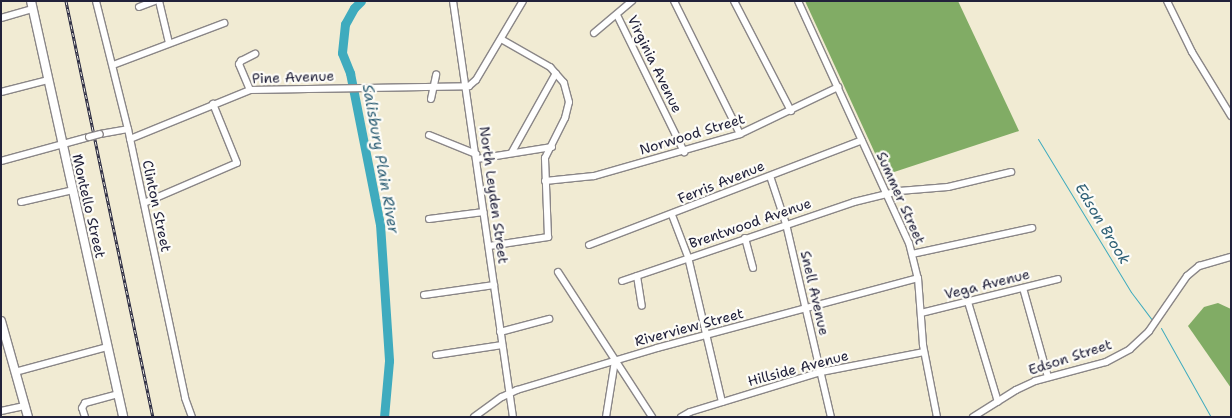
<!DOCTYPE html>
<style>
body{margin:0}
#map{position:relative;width:1232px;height:418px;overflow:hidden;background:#f1ebd3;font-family:"Shantell Sans",sans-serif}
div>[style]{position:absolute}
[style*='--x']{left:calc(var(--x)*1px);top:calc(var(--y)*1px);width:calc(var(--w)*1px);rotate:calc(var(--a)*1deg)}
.forest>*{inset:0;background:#81ac65}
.stream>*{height:1px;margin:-0.5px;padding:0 0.5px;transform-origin:0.5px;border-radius:0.5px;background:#3fabbe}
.river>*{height:9px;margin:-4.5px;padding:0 4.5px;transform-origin:4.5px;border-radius:4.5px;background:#3fabbe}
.roads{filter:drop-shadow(1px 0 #8a8687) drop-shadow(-1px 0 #8a8687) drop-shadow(0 1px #8a8687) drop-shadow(0 -1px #8a8687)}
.minor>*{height:6px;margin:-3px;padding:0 3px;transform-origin:3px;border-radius:3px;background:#fff}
.major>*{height:8px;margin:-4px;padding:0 4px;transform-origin:4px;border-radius:4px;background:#fff}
.rail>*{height:3px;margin-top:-1.5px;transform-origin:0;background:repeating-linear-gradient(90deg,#fdfcf7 0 4px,#22223b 0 8px);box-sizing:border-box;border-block:1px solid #22223b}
.bridges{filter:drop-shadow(1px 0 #8a8687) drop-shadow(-1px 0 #8a8687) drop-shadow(0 1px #8a8687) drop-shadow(0 -1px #8a8687)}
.minor-bridge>*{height:6px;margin:-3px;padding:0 3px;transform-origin:3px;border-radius:3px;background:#fff}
span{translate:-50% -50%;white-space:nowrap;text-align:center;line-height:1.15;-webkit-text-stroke:4.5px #fdfcf7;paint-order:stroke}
.street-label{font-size:14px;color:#22223b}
.water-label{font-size:15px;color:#2f6076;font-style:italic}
.frame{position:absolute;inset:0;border:2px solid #22223b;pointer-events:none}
</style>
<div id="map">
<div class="forest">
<i style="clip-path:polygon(805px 1px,958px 1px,1019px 131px,885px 175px)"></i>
<i style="clip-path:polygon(1218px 303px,1231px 309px,1231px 388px,1188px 326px,1204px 307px)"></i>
</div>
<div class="stream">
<i style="--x:1038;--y:139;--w:179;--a:58.7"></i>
<i style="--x:1131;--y:292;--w:34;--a:53"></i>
<i style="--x:1161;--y:328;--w:102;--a:60.7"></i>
</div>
<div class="river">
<i style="--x:361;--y:1;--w:10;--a:135"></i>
<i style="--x:354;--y:8;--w:18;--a:119"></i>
<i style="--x:345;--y:24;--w:29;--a:96"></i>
<i style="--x:342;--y:53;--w:22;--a:68"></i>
<i style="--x:350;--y:73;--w:154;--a:78.8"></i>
<i style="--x:380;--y:224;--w:137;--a:86.2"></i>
<i style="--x:389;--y:361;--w:56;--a:95.1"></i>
</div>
<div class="roads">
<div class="minor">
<i style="--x:96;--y:1;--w:132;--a:76"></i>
<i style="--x:128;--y:129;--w:275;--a:78"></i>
<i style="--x:185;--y:398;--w:20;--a:70"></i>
<i style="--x:159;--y:1;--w:43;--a:76.6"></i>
<i style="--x:453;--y:1;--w:420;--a:81.8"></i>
<i style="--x:674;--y:1;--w:148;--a:63.6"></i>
<i style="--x:734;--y:1;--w:124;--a:62.6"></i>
<i style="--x:798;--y:1;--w:266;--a:65.4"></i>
<i style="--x:909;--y:243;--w:36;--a:76"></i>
<i style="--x:918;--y:278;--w:67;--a:85.7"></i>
<i style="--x:923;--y:345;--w:73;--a:79"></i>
<i style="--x:1167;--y:1;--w:57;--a:63.9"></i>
<i style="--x:1192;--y:52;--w:75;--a:58.6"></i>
<i style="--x:139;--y:7;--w:17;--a:-21"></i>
<i style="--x:617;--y:15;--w:153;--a:63.9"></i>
<i style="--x:1;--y:18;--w:32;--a:-16"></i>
<i style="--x:594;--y:33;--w:50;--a:-40.1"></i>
<i style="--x:113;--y:65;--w:119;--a:-20.7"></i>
<i style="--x:250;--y:90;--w:28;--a:-113"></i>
<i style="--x:239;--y:64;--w:4;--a:-56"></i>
<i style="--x:241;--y:61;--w:16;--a:-27"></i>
<i style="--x:1;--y:92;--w:49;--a:-14.3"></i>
<i style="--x:431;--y:99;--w:25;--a:-78"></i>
<i style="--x:100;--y:134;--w:28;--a:-10"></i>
<i style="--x:429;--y:135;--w:51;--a:22"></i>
<i style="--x:130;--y:139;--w:130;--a:-22.2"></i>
<i style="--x:250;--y:90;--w:219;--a:-1"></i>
<i style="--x:469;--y:86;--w:9;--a:-41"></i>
<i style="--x:476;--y:80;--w:92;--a:-59.3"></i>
<i style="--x:512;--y:152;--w:90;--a:-60.9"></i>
<i style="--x:477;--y:159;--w:76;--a:-9.1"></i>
<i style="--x:1;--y:161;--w:91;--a:-15.3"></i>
<i style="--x:770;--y:176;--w:51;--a:71.6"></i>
<i style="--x:786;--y:224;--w:198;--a:76.9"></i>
<i style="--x:545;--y:181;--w:49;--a:-5.8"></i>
<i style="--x:594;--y:176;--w:152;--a:-16"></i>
<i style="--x:740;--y:134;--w:109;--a:-25.6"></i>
<i style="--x:21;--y:202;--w:53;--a:-13"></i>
<i style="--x:144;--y:203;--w:101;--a:-23.3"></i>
<i style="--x:237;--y:163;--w:64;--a:-112.1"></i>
<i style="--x:672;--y:215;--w:45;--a:69.1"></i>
<i style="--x:688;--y:257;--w:149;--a:76.8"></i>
<i style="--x:429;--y:219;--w:55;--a:-7.3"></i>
<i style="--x:745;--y:238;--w:31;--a:75"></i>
<i style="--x:589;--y:245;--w:292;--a:-21"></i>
<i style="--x:489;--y:246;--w:60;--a:-8.7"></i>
<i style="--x:548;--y:237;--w:79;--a:-92.2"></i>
<i style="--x:545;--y:158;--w:45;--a:-63.4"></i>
<i style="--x:565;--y:118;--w:16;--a:-76"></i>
<i style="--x:569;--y:102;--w:20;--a:-105"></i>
<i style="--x:564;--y:83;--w:21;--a:-131"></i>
<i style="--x:550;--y:67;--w:56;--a:-150.3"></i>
<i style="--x:912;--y:254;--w:123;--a:-12.2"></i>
<i style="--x:558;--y:272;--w:173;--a:57"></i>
<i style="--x:637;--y:276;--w:30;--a:81"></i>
<i style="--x:622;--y:281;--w:245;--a:-18.8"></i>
<i style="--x:854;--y:202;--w:46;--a:-13.7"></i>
<i style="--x:899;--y:191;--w:49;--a:-4.7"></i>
<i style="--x:948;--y:187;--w:65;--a:-13.4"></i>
<i style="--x:1023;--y:288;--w:92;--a:74.3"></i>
<i style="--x:424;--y:295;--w:71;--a:-8.1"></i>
<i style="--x:968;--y:302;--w:104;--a:73.3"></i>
<i style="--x:921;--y:313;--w:141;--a:-13.9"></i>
<i style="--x:500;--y:332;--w:51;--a:-14.9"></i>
<i style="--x:436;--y:355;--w:67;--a:-8.6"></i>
<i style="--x:15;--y:372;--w:95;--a:-15.2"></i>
<i style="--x:1;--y:411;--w:25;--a:-12"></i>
<i style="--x:85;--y:417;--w:9;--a:-108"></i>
<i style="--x:82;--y:408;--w:6;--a:-59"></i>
<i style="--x:85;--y:403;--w:34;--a:-15"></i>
<i style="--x:474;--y:417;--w:34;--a:-36"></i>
<i style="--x:502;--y:397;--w:17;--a:-25"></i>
<i style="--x:517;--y:390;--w:146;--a:-16.7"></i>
<i style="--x:657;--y:348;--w:270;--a:-15"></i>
<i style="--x:606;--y:417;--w:57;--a:-80.9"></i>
<i style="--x:681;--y:417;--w:10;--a:-29"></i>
<i style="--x:690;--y:412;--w:137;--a:-17"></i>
<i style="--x:821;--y:372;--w:105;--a:-11"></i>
<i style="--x:973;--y:417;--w:51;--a:-32.1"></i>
<i style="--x:1016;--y:390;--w:21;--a:-25"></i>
<i style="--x:1035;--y:381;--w:73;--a:-15"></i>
<i style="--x:1106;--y:362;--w:27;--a:-28"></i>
<i style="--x:1130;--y:349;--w:26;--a:-43"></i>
<i style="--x:1149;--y:331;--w:67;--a:-55.4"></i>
<i style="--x:1187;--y:276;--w:16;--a:-40"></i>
<i style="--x:1199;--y:266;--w:33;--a:-16"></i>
</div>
<div class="major">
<i style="--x:31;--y:1;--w:426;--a:77.5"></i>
<i style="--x:1;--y:321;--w:100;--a:74.3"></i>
</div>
</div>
<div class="rail">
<i style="--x:66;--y:1;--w:425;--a:78.2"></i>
</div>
<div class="bridges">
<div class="minor-bridge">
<i style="--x:89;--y:137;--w:11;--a:-15"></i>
</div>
</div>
<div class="street-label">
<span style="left:655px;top:64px;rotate:64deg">Virginia Avenue</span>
<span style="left:293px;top:77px;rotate:-2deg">Pine Avenue</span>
<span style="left:692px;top:134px;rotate:-17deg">Norwood Street</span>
<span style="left:721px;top:182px;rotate:-22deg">Ferris Avenue</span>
<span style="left:494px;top:195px;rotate:82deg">North Leyden Street</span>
<span style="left:901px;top:198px;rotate:66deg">Summer Street</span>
<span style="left:89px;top:206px;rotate:77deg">Montello Street</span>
<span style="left:157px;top:206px;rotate:78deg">Clinton Street</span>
<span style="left:750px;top:223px;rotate:-19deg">Brentwood Avenue</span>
<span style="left:987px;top:284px;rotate:-14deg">Vega Avenue</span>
<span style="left:815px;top:293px;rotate:77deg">Snell Avenue</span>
<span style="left:689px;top:327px;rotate:-15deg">Riverview Street</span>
<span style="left:1070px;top:357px;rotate:-18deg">Edson Street</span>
<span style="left:798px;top:368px;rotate:-15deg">Hillside Avenue</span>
</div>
<div class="water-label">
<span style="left:380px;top:159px;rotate:80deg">Salisbury Plain River</span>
<span style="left:1102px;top:224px;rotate:59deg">Edson Brook</span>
</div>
<div class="frame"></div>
</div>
